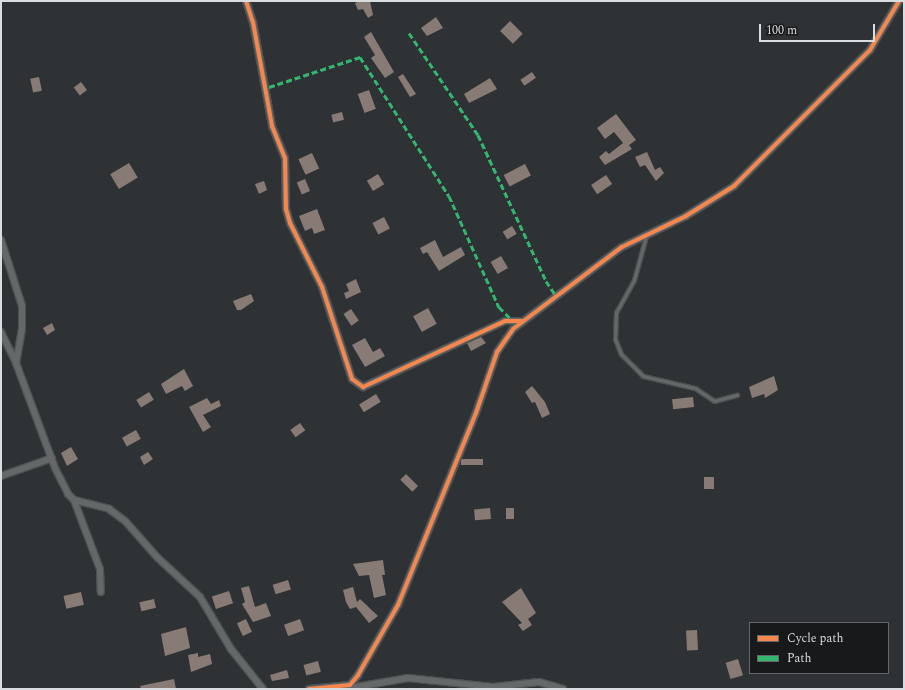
<!DOCTYPE html>
<style>
body{margin:0}
#map{position:relative;width:905px;height:690px;overflow:hidden;background:#2f3234;font-family:Spectral,serif}
div>[style]{position:absolute}
[style*='--x']{left:calc(var(--x)*1px);top:calc(var(--y)*1px);width:calc(var(--w)*1px);rotate:calc(var(--a)*1deg)}
.building>*{inset:0;background:#887b76;transform-origin:0 0}
.roads{filter:drop-shadow(1px 0 #4e5153) drop-shadow(-1px 0 #4e5153) drop-shadow(0 1px #4e5153) drop-shadow(0 -1px #4e5153)}
.lane>*{height:3px;margin:-1.5px;padding:0 1.5px;transform-origin:1.5px;border-radius:1.5px;background:#656869}
.street>*{height:6px;margin:-3px;padding:0 3px;transform-origin:3px;border-radius:3px;background:#656869}
.quiet>*{height:3px;margin-top:-1.5px;transform-origin:0;background:repeating-linear-gradient(90deg,#33b770 0 6px,transparent 0 9px)}
.cycleway>*{height:4px;margin:-2px;padding:0 2px;transform-origin:2px;border-radius:2px;background:#f5874c}
span{translate:-50% -50%;white-space:nowrap;text-align:center;line-height:1.15;-webkit-text-stroke:4px #17191b;paint-order:stroke}
.frame{position:absolute;inset:0;border:2px solid #dadde0;pointer-events:none}
.legend{position:absolute;left:749px;top:622px;width:140px;height:52px;box-sizing:border-box;background:#17191b;border:1px solid #65676a;margin:0;padding:5px 7px;list-style:none;font-size:12px;color:#dadde0}
.legend li{display:flex;align-items:center;gap:8px;height:20px}
.legend b{width:20px;border:1px solid #65676a}
.scale{position:absolute;left:759px;top:24px;width:116px;height:18px;box-sizing:border-box;border:2px solid #dadde0;border-top:0;padding-left:5px;font-size:12px;line-height:14px;white-space:nowrap;color:#dadde0;-webkit-text-stroke:3px #17191b;paint-order:stroke}
</style>
<div id="map">
<div class="building">
<i style="clip-path:polygon(360px 1px,370px 1px,373px 15px,368px 18px,363px 9px,358px 10px,355px 3px)"></i>
<i style="clip-path:polygon(436px 17px,443px 28px,427px 36px,421px 28px)"></i>
<i style="left:510px;top:21px;width:18px;height:14px;rotate:45deg"></i>
<i style="clip-path:polygon(371px 32px,394px 72px,385px 78px,371px 58px,375px 55px,364px 37px)"></i>
<i style="left:532px;top:72px;width:7px;height:14px;rotate:56deg"></i>
<i style="clip-path:polygon(403px 74px,416px 94px,410px 97px,398px 77px)"></i>
<i style="left:39px;top:77px;width:14px;height:9px;rotate:78deg"></i>
<i style="clip-path:polygon(490px 78px,497px 89px,469px 103px,464px 94px)"></i>
<i style="left:81px;top:82px;width:10px;height:9px;rotate:53deg"></i>
<i style="left:369px;top:90px;width:20px;height:12px;rotate:70deg"></i>
<i style="left:342px;top:112px;width:8px;height:11px;rotate:76deg"></i>
<i style="clip-path:polygon(616px 114px,636px 140px,629px 145px,632px 149px,605px 165px,599px 157px,606px 151px,609px 154px,623px 143px,614px 132px,605px 139px,597px 128px)"></i>
<i style="clip-path:polygon(647px 152px,655px 170px,660px 167px,664px 173px,656px 181px,645px 165px,640px 167px,635px 157px)"></i>
<i style="left:312px;top:153px;width:17px;height:15px;rotate:65deg"></i>
<i style="left:129px;top:163px;width:17px;height:22px;rotate:59deg"></i>
<i style="left:525px;top:164px;width:13px;height:24px;rotate:63deg"></i>
<i style="left:378px;top:174px;width:12px;height:13px;rotate:59deg"></i>
<i style="left:606px;top:175px;width:11px;height:18px;rotate:56deg"></i>
<i style="left:305px;top:179px;width:13px;height:9px;rotate:67deg"></i>
<i style="clip-path:polygon(264px 181px,267px 190px,259px 194px,255px 184px)"></i>
<i style="clip-path:polygon(317px 209px,325px 230px,314px 234px,312px 228px,305px 231px,299px 216px)"></i>
<i style="left:384px;top:217px;width:13px;height:13px;rotate:63deg"></i>
<i style="left:512px;top:226px;width:9px;height:11px;rotate:58deg"></i>
<i style="clip-path:polygon(435px 240px,443px 257px,461px 247px,465px 255px,439px 271px,427px 252px,423px 254px,420px 248px)"></i>
<i style="left:501px;top:256px;width:14px;height:12px;rotate:60deg"></i>
<i style="clip-path:polygon(356px 279px,361px 292px,346px 299px,344px 293px,349px 291px,346px 284px)"></i>
<i style="clip-path:polygon(251px 294px,254px 301px,241px 310px,237px 310px,233px 301px)"></i>
<i style="left:428px;top:308px;width:18px;height:17px;rotate:61deg"></i>
<i style="left:351px;top:309px;width:14px;height:9px;rotate:56deg"></i>
<i style="clip-path:polygon(52px 323px,55px 330px,47px 335px,43px 328px)"></i>
<i style="clip-path:polygon(481px 337px,486px 343px,471px 351px,467px 343px)"></i>
<i style="clip-path:polygon(365px 338px,373px 352px,380px 348px,385px 356px,365px 367px,352px 345px)"></i>
<i style="clip-path:polygon(184px 369px,193px 386px,185px 391px,182px 386px,166px 394px,161px 384px)"></i>
<i style="clip-path:polygon(774px 376px,778px 390px,765px 398px,764px 394px,752px 398px,749px 387px)"></i>
<i style="clip-path:polygon(532px 386px,545px 402px,550px 414px,542px 418px,535px 402px,532px 403px,525px 392px)"></i>
<i style="left:149px;top:392px;width:9px;height:15px;rotate:58deg"></i>
<i style="left:376px;top:394px;width:9px;height:20px;rotate:58deg"></i>
<i style="left:693px;top:397px;width:10px;height:21px;rotate:84deg"></i>
<i style="clip-path:polygon(207px 398px,211px 404px,219px 400px,221px 406px,203px 415px,211px 427px,203px 432px,189px 407px)"></i>
<i style="left:300px;top:423px;width:9px;height:12px;rotate:54deg"></i>
<i style="left:136px;top:430px;width:10px;height:16px;rotate:61deg"></i>
<i style="clip-path:polygon(71px 447px,78px 459px,67px 466px,61px 453px)"></i>
<i style="clip-path:polygon(148px 452px,153px 459px,144px 465px,140px 457px)"></i>
<i style="left:483px;top:459px;width:6px;height:22px;rotate:90deg"></i>
<i style="left:406px;top:474px;width:17px;height:8px;rotate:45deg"></i>
<i style="left:704px;top:477px;width:10px;height:12px"></i>
<i style="left:490px;top:508px;width:11px;height:16px;rotate:85deg"></i>
<i style="left:514px;top:508px;width:11px;height:8px;rotate:90deg"></i>
<i style="clip-path:polygon(383px 560px,385px 575px,382px 575px,386px 595px,374px 598px,369px 575px,359px 576px,353px 564px)"></i>
<i style="left:288px;top:580px;width:10px;height:16px;rotate:73deg"></i>
<i style="clip-path:polygon(249px 586px,255px 607px,266px 603px,271px 616px,253px 622px,242px 604px,245px 602px,241px 588px)"></i>
<i style="clip-path:polygon(353px 587px,357px 602px,360px 599px,378px 616px,369px 623px,356px 607px,350px 609px,346px 602px,343px 590px)"></i>
<i style="clip-path:polygon(521px 588px,536px 613px,528px 619px,532px 625px,523px 631px,518px 625px,522px 623px,502px 602px)"></i>
<i style="left:229px;top:591px;width:13px;height:18px;rotate:72deg"></i>
<i style="left:81px;top:592px;width:13px;height:18px;rotate:77deg"></i>
<i style="left:154px;top:599px;width:9px;height:15px;rotate:77deg"></i>
<i style="left:246px;top:619px;width:14px;height:10px;rotate:65deg"></i>
<i style="left:300px;top:619px;width:12px;height:17px;rotate:70deg"></i>
<i style="clip-path:polygon(186px 627px,190px 648px,165px 656px,161px 634px)"></i>
<i style="left:697px;top:630px;width:20px;height:11px;rotate:87deg"></i>
<i style="clip-path:polygon(198px 653px,198px 657px,210px 654px,212px 664px,191px 672px,188px 655px)"></i>
<i style="left:738px;top:659px;width:17px;height:13px;rotate:73deg"></i>
<i style="left:318px;top:661px;width:11px;height:15px;rotate:75deg"></i>
<i style="clip-path:polygon(287px 670px,289px 678px,272px 681px,270px 675px)"></i>
<i style="clip-path:polygon(174px 679px,176px 689px,141px 689px,140px 686px)"></i>
</div>
<div class="roads">
<div class="lane">
<i style="--x:646;--y:236;--w:46;--a:105.3"></i>
<i style="--x:634;--y:280;--w:37;--a:119"></i>
<i style="--x:616;--y:312;--w:27;--a:92"></i>
<i style="--x:615;--y:339;--w:16;--a:68"></i>
<i style="--x:621;--y:354;--w:31;--a:45"></i>
<i style="--x:643;--y:376;--w:53;--a:13"></i>
<i style="--x:695;--y:388;--w:23;--a:34"></i>
<i style="--x:714;--y:401;--w:24;--a:-15"></i>
</div>
<div class="street">
<i style="--x:246;--y:1;--w:22;--a:72"></i>
<i style="--x:253;--y:22;--w:106;--a:79.6"></i>
<i style="--x:272;--y:126;--w:35;--a:68"></i>
<i style="--x:285;--y:158;--w:51;--a:88.9"></i>
<i style="--x:286;--y:209;--w:15;--a:74"></i>
<i style="--x:290;--y:223;--w:72;--a:63.4"></i>
<i style="--x:322;--y:287;--w:97;--a:71.9"></i>
<i style="--x:352;--y:379;--w:14;--a:36"></i>
<i style="--x:363;--y:387;--w:157;--a:-24.9"></i>
<i style="--x:505;--y:321;--w:17;--a:0"></i>
<i style="--x:1;--y:240;--w:69;--a:72.3"></i>
<i style="--x:22;--y:306;--w:23;--a:90"></i>
<i style="--x:22;--y:329;--w:35;--a:100"></i>
<i style="--x:16;--y:363;--w:112;--a:69.6"></i>
<i style="--x:55;--y:468;--w:29;--a:63"></i>
<i style="--x:68;--y:494;--w:8;--a:45"></i>
<i style="--x:74;--y:500;--w:36;--a:14"></i>
<i style="--x:109;--y:509;--w:21;--a:37"></i>
<i style="--x:126;--y:522;--w:48;--a:48.4"></i>
<i style="--x:158;--y:558;--w:57;--a:42.9"></i>
<i style="--x:200;--y:597;--w:61;--a:59.2"></i>
<i style="--x:231;--y:649;--w:51;--a:51.3"></i>
<i style="--x:1;--y:332;--w:34;--a:64"></i>
<i style="--x:1;--y:476;--w:54;--a:-19.4"></i>
<i style="--x:74;--y:500;--w:74;--a:69.4"></i>
<i style="--x:100;--y:569;--w:23;--a:88"></i>
<i style="--x:350;--y:688;--w:59;--a:-9.8"></i>
<i style="--x:408;--y:678;--w:85;--a:6"></i>
<i style="--x:493;--y:687;--w:46;--a:-6.2"></i>
<i style="--x:539;--y:682;--w:25;--a:16"></i>
<i style="--x:309;--y:689;--w:41;--a:-5.6"></i>
<i style="--x:350;--y:685;--w:13;--a:-51"></i>
<i style="--x:358;--y:675;--w:81;--a:-60.3"></i>
<i style="--x:398;--y:605;--w:207;--a:-67.9"></i>
<i style="--x:476;--y:413;--w:65;--a:-71"></i>
<i style="--x:497;--y:352;--w:28;--a:-55"></i>
<i style="--x:513;--y:329;--w:136;--a:-37"></i>
<i style="--x:622;--y:247;--w:71;--a:-25.8"></i>
<i style="--x:686;--y:216;--w:57;--a:-32"></i>
<i style="--x:734;--y:186;--w:192;--a:-45"></i>
<i style="--x:870;--y:50;--w:57;--a:-59.4"></i>
</div>
</div>
<div class="quiet">
<i style="--x:409;--y:33;--w:123;--a:55.9"></i>
<i style="--x:478;--y:135;--w:161;--a:65"></i>
<i style="--x:546;--y:281;--w:18;--a:56"></i>
<i style="--x:269;--y:87;--w:96;--a:-18.2"></i>
<i style="--x:360;--y:57;--w:165;--a:57.4"></i>
<i style="--x:449;--y:196;--w:122;--a:65.8"></i>
<i style="--x:499;--y:307;--w:18;--a:45"></i>
</div>
<div class="cycleway">
<i style="--x:246;--y:1;--w:22;--a:72"></i>
<i style="--x:253;--y:22;--w:106;--a:79.6"></i>
<i style="--x:272;--y:126;--w:35;--a:68"></i>
<i style="--x:285;--y:158;--w:51;--a:88.9"></i>
<i style="--x:286;--y:209;--w:15;--a:74"></i>
<i style="--x:290;--y:223;--w:72;--a:63.4"></i>
<i style="--x:322;--y:287;--w:97;--a:71.9"></i>
<i style="--x:352;--y:379;--w:14;--a:36"></i>
<i style="--x:363;--y:387;--w:157;--a:-24.9"></i>
<i style="--x:505;--y:321;--w:17;--a:0"></i>
<i style="--x:309;--y:689;--w:41;--a:-5.6"></i>
<i style="--x:350;--y:685;--w:13;--a:-51"></i>
<i style="--x:358;--y:675;--w:81;--a:-60.3"></i>
<i style="--x:398;--y:605;--w:207;--a:-67.9"></i>
<i style="--x:476;--y:413;--w:65;--a:-71"></i>
<i style="--x:497;--y:352;--w:28;--a:-55"></i>
<i style="--x:513;--y:329;--w:136;--a:-37"></i>
<i style="--x:622;--y:247;--w:71;--a:-25.8"></i>
<i style="--x:686;--y:216;--w:57;--a:-32"></i>
<i style="--x:734;--y:186;--w:192;--a:-45"></i>
<i style="--x:870;--y:50;--w:57;--a:-59.4"></i>
</div>
<div class="frame"></div>
<ul class="legend">
<li><b style="height:5px;background:#f5874c"></b>Cycle path</li>
<li><b style="height:5px;background:#33b770"></b>Path</li>
</ul>
<div class="scale">100 m</div>
</div>
